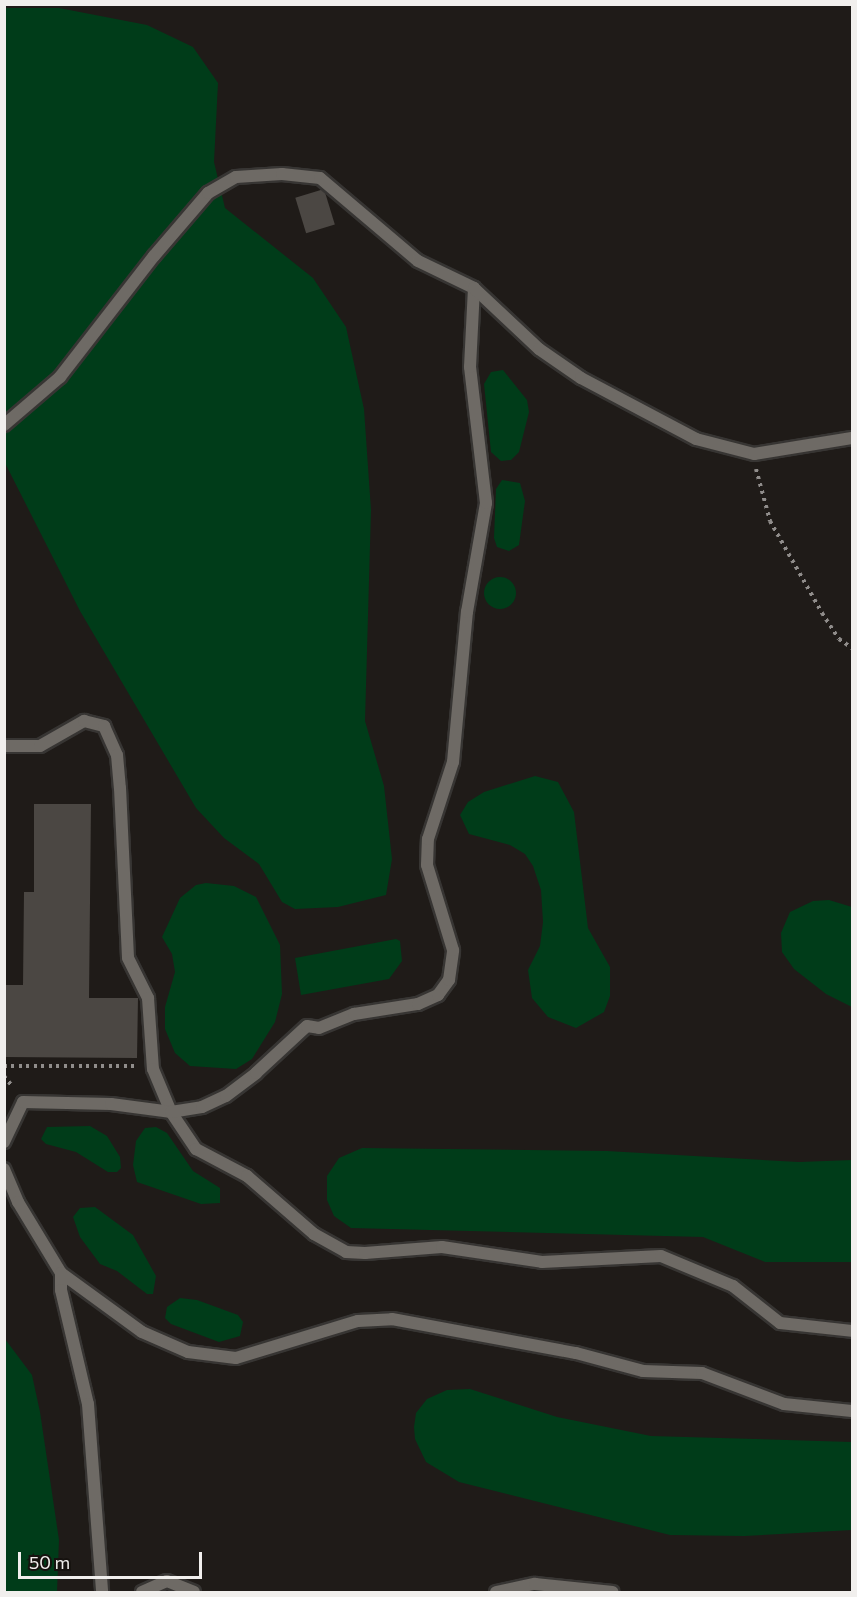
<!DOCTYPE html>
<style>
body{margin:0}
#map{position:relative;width:857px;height:1597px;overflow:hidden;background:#1f1b18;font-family:Commissioner,sans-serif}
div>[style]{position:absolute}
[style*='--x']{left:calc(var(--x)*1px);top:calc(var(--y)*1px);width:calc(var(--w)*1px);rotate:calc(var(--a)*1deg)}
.green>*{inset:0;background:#003c19}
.round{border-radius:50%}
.building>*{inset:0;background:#4b4743;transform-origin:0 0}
.path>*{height:4px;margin-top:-2px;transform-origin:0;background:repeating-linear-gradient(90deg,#908d8b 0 3px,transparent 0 7.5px)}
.roads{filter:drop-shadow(2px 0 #373533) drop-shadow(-2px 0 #373533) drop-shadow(0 2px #373533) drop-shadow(0 -2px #373533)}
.lane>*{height:12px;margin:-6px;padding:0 6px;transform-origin:6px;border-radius:6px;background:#6e6a65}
span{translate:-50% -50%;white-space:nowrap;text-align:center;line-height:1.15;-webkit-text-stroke:4.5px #16120f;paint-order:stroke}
.frame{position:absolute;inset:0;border:6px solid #f1efed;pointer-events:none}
.scale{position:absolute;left:18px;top:1552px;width:184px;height:27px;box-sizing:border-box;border:3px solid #f1efed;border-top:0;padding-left:8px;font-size:18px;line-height:21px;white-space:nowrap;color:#f1efed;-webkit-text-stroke:4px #16120f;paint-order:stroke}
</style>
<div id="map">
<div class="green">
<i style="clip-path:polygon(5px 8px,59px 8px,147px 25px,193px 47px,218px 83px,214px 162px,225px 208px,313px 278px,346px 327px,364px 409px,371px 510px,365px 721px,384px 786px,392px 859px,386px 895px,338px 907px,295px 909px,282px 902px,259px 864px,224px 838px,196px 808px,80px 611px,5px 463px)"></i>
<i style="clip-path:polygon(503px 370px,527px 400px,529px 412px,519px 452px,511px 460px,501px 461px,491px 452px,484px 384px,491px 372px)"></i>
<i style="clip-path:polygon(502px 480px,520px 483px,525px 501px,519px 545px,509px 551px,497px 547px,494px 538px,496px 489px)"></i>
<i class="round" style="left:484px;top:577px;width:32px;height:32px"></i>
<i style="clip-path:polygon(535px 776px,558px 782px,574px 812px,588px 928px,610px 967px,610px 996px,604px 1012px,576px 1028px,548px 1017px,532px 998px,528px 970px,540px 946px,543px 922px,541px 890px,533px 866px,525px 854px,510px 845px,469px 834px,460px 815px,468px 802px,484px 792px)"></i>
<i style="clip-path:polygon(206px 883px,234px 886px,256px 897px,280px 945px,282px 994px,275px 1022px,252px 1059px,236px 1069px,190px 1066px,175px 1053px,165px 1029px,165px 1007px,175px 972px,172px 954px,162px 937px,180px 898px,196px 885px)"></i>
<i style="clip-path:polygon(829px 900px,852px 907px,852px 1007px,826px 994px,794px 969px,782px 952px,781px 933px,790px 912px,813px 901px)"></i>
<i style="clip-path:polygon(396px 939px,400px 941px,402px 961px,389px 979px,301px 995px,295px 958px)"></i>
<i style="clip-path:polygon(90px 1126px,107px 1136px,120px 1157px,121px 1168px,117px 1172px,108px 1172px,76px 1152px,46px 1144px,41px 1139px,47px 1127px)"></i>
<i style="clip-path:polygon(156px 1127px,167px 1133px,193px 1171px,220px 1188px,220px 1203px,201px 1204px,137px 1182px,133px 1165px,136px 1141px,145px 1128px)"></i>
<i style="clip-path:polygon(362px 1148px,607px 1151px,799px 1162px,852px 1160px,852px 1262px,765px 1262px,703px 1237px,351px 1228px,334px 1216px,327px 1200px,327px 1176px,339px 1158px)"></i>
<i style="clip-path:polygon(95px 1207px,133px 1235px,156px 1276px,153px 1294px,147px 1294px,117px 1271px,100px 1264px,80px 1237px,73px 1217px,80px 1208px)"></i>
<i style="clip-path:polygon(180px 1298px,197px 1300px,238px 1315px,243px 1322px,240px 1336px,219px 1342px,171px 1324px,165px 1318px,167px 1307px)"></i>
<i style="clip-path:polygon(5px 1339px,32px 1375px,40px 1412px,59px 1540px,57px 1592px,5px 1592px)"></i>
<i style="clip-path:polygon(470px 1389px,557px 1417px,651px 1436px,852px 1442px,852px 1530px,744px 1536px,670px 1535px,459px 1482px,426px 1462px,415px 1439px,414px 1427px,416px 1413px,427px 1399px,447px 1390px)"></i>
</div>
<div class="building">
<i style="left:324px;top:189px;width:37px;height:30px;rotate:73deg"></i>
<i style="clip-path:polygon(34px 804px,91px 804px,89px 998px,138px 998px,137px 1058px,4px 1057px,5px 985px,23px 985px,24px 892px,34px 892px)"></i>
</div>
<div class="path">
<i style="--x:756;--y:469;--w:54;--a:74.9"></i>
<i style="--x:770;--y:521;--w:106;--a:60.5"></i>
<i style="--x:822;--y:613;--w:31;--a:57"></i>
<i style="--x:839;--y:639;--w:16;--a:35"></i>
<i style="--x:4;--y:1066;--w:132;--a:0"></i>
<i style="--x:4;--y:1076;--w:14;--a:51"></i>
</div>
<div class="roads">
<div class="lane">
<i style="--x:4;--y:425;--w:74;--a:-40.6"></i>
<i style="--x:60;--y:377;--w:153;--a:-52.2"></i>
<i style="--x:154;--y:256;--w:83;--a:-49.4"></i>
<i style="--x:208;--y:193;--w:32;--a:-30"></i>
<i style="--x:236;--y:177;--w:46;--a:-3.7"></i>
<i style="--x:282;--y:174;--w:38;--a:6"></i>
<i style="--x:320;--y:178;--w:128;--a:40.3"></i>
<i style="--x:418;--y:261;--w:62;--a:25.7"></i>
<i style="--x:4;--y:746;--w:36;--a:0"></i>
<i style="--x:40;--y:746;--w:51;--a:-29.6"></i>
<i style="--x:84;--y:721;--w:21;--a:14"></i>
<i style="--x:104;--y:726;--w:32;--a:66"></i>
<i style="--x:117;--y:755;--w:33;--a:85"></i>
<i style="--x:120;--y:788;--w:170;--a:87.3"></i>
<i style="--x:128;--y:958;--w:45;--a:63.4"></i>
<i style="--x:148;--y:998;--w:71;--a:86"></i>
<i style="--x:153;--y:1069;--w:47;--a:67.3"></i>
<i style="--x:171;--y:1112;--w:45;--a:56"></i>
<i style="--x:196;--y:1149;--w:58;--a:27.9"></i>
<i style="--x:247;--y:1176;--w:89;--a:40.9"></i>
<i style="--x:314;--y:1234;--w:37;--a:29"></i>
<i style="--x:346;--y:1252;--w:19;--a:3"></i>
<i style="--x:365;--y:1253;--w:77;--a:-4.5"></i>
<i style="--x:442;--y:1247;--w:101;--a:8.5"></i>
<i style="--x:542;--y:1262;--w:119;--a:-2.9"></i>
<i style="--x:661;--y:1256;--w:78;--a:22.6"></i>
<i style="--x:733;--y:1286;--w:60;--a:38.2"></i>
<i style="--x:780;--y:1323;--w:72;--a:6.3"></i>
<i style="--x:4;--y:1142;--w:44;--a:-64.6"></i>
<i style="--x:23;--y:1102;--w:88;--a:1.3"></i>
<i style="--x:111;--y:1104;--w:61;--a:7.6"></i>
<i style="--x:171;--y:1112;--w:31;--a:-9"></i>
<i style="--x:202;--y:1107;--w:26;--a:-25"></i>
<i style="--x:226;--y:1096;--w:38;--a:-37"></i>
<i style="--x:256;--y:1073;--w:69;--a:-42.7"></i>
<i style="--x:307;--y:1026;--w:12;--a:9"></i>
<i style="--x:319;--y:1028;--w:38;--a:-22"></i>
<i style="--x:354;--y:1014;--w:65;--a:-8.9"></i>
<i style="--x:418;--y:1004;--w:22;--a:-24"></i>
<i style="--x:438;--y:995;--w:19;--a:-54"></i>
<i style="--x:449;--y:980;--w:30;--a:-82"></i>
<i style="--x:453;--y:950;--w:89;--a:-107"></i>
<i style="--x:427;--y:865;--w:26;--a:-88"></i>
<i style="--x:428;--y:839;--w:81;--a:-72"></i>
<i style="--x:453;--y:762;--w:151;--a:-84.7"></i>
<i style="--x:467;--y:612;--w:111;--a:-80.1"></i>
<i style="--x:486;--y:503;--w:137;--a:-96.7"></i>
<i style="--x:470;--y:367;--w:79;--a:-87.1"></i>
<i style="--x:474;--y:288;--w:89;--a:43.2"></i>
<i style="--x:539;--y:349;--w:51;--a:34.6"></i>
<i style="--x:581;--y:378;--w:130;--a:27.9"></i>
<i style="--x:696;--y:439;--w:60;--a:14.5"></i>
<i style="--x:754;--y:454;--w:99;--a:-9.3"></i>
<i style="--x:4;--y:1169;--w:36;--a:67"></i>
<i style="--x:18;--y:1202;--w:83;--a:58.8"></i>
<i style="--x:61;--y:1273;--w:100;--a:36.1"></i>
<i style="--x:142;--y:1332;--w:50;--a:23.5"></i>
<i style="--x:188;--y:1352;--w:48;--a:7.1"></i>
<i style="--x:236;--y:1358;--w:127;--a:-16.9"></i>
<i style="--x:358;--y:1321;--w:34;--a:-3"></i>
<i style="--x:392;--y:1319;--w:187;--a:10.5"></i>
<i style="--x:576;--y:1353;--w:69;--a:15"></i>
<i style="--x:643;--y:1371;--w:59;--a:1.9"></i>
<i style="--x:702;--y:1373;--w:88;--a:20.7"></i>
<i style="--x:784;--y:1404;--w:68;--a:5.9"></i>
<i style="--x:61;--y:1273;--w:17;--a:90"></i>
<i style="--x:61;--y:1290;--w:117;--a:76.7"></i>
<i style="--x:88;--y:1404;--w:189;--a:85.7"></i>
<i style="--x:142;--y:1592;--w:27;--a:-24"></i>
<i style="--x:167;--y:1581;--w:29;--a:22"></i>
<i style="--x:496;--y:1592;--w:40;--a:-12"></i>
<i style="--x:535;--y:1584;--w:78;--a:5.9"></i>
</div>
</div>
<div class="frame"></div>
<div class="scale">50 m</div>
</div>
